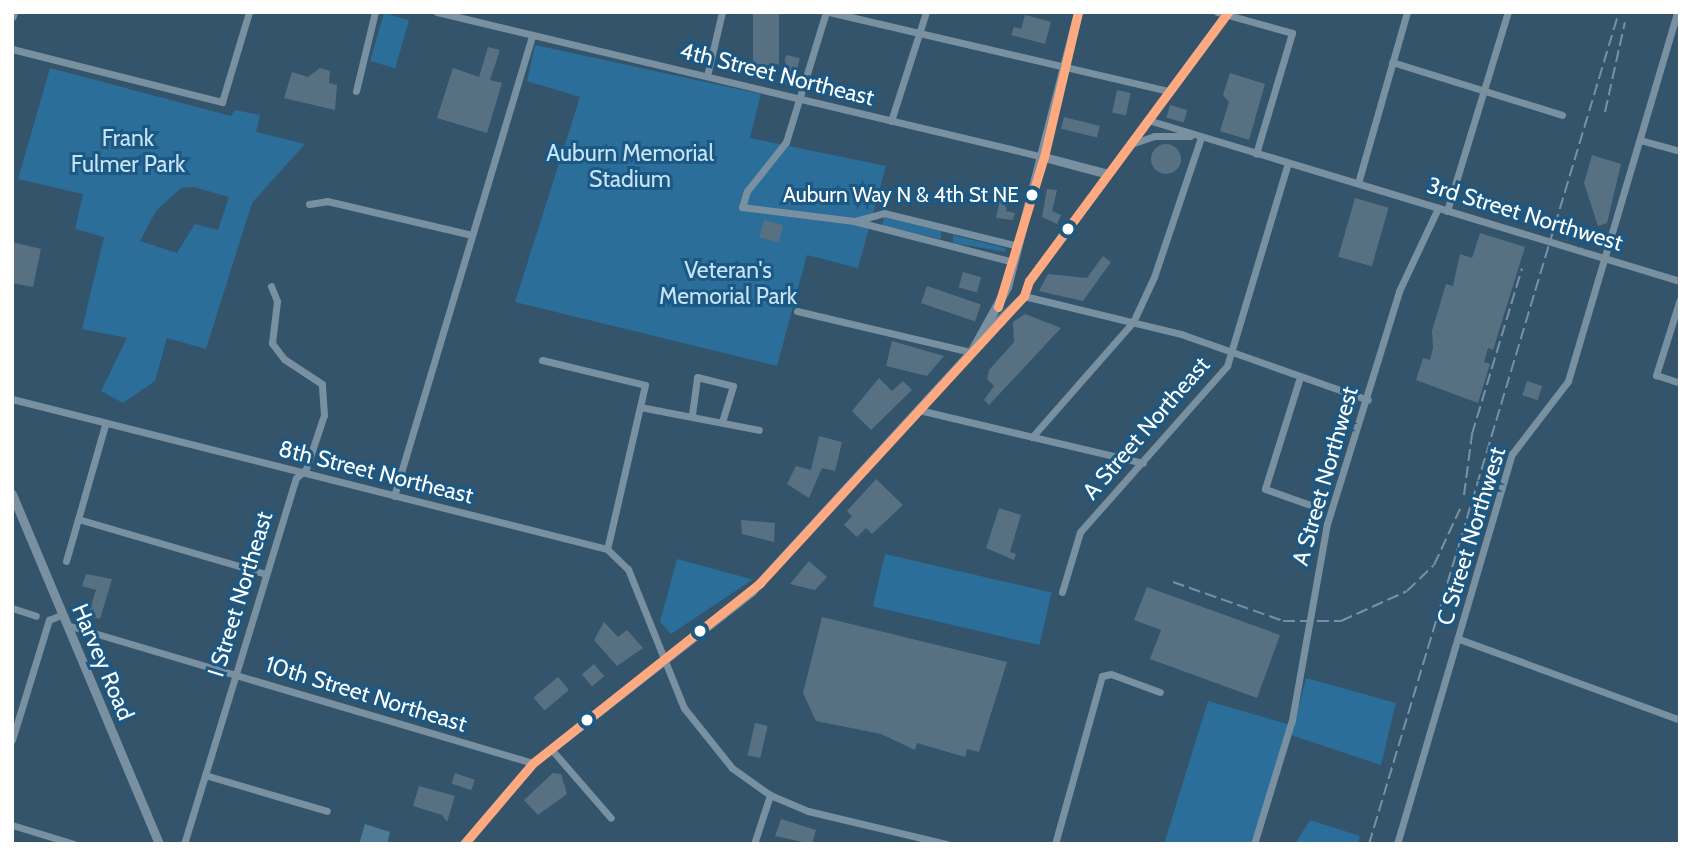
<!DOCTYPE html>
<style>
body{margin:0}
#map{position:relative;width:1692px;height:856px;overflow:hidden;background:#33546b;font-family:Cabin,sans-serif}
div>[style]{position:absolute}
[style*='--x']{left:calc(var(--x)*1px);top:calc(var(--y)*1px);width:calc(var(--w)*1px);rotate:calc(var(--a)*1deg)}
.green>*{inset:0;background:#2b6e99;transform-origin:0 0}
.water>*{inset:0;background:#4e7a98}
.building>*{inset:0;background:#577182;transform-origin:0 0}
.round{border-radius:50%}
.minor>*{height:7px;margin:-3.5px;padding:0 3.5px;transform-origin:3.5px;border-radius:3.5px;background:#7990a1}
.major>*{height:9px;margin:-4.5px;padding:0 4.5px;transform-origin:4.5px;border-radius:4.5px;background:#78909f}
.rail>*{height:2px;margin-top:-1px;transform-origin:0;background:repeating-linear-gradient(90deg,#7a90a1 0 12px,transparent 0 17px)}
.bus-1>*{height:9px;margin:-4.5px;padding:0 4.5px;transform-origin:4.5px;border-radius:4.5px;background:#ffa980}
.dots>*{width:19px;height:19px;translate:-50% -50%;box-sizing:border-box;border:4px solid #1b5883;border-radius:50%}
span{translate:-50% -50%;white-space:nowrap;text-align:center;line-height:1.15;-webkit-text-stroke:6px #1b5883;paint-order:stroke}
.bus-label{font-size:21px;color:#fff}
.right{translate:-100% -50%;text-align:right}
.street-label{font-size:23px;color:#fff}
.park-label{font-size:23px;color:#c5e4f8}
.frame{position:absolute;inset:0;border:14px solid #fff;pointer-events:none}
</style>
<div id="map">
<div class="green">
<i style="left:384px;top:13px;width:26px;height:50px;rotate:16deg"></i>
<i style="clip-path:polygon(535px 45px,761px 94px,750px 138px,886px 166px,858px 268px,807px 255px,777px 366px,515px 302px,580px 97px,527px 81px)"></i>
<i style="clip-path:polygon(evenodd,50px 68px,231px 116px,235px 110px,260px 115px,256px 132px,305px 144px,252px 203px,206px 349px,167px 338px,155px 381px,123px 403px,101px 391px,127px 338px,82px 329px,104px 237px,75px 229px,83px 194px,18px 179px,50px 68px,194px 187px,229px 197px,218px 230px,195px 224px,177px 253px,140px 241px,156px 211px,181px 188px,194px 187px)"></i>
<i style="clip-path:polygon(884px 217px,941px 231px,941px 239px,882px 226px)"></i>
<i style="clip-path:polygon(953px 235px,1005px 248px,1006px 252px,953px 243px)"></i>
<i style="left:885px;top:554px;width:171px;height:54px;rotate:13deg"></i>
<i style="clip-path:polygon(677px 559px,751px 579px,752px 580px,671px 634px,660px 622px)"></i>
<i style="clip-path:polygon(1306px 678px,1396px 703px,1381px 765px,1288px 734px,1255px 841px,1262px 844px,1164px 844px,1208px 701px,1294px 726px)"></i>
<i style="clip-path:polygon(1310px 820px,1360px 836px,1358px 844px,1295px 844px)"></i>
</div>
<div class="water">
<i style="clip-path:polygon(365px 824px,390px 832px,387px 844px,359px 844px)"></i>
</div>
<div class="building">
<i style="left:753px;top:12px;width:26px;height:53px"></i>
<i style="clip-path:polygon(1025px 15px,1051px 22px,1045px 44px,1011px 35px,1014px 27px,1021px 29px)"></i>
<i style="clip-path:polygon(488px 47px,500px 50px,490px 80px,502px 83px,487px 133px,437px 118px,453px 68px,479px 77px)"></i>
<i style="left:786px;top:55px;width:14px;height:28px;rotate:12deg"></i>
<i style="clip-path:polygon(320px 68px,330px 71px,329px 83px,337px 85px,335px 110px,284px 98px,292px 72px,308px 77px)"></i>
<i style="clip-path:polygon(1230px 73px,1265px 84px,1249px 140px,1220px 131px,1229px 102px,1223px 95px)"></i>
<i style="left:1117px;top:90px;width:14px;height:23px;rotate:12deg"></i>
<i style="left:1170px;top:105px;width:18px;height:13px;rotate:16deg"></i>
<i style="left:1064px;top:117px;width:37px;height:12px;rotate:14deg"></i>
<i class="round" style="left:1151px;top:144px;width:30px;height:30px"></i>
<i style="clip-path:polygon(1592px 155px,1621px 164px,1607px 223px,1598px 226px,1584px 183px)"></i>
<i style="clip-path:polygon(1047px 189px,1057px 190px,1052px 211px,1061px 215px,1057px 224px,1042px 217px)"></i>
<i style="left:1355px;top:198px;width:35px;height:61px;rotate:16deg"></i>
<i style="clip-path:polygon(1000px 199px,1008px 201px,1006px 211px,1015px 213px,1013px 220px,996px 218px)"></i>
<i style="left:764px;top:220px;width:20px;height:18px;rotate:15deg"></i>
<i style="clip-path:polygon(1480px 233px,1525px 247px,1493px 350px,1488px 348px,1484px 362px,1490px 364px,1478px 403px,1416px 380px,1423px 358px,1430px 360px,1433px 348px,1432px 331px,1446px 284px,1453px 286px,1460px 254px,1472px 258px)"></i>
<i style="clip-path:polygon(12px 242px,41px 249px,33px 287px,12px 283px)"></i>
<i style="clip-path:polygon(1103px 256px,1111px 262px,1083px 301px,1039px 291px,1048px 274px,1087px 278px)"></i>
<i style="left:963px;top:272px;width:19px;height:16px;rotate:16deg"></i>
<i style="left:927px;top:286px;width:57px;height:18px;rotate:19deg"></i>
<i style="clip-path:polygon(1025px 314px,1061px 328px,989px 405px,984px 400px,994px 386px,987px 379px,989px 370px,1014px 342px,1013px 322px)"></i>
<i style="clip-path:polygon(892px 341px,944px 356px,927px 376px,886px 366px)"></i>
<i style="clip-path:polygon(879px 378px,892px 391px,903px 381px,912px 390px,871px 430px,852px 411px)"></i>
<i style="left:1527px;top:381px;width:16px;height:15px;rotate:18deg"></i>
<i style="clip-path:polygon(819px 436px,842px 442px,835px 471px,822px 468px,809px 498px,787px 484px,796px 466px,811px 470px)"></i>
<i style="clip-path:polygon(876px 479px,903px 505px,872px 534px,866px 528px,857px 537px,844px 525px,852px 516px,847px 511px)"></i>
<i style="clip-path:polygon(999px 508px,1021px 515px,1010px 552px,1016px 554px,1014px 560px,986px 548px)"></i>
<i style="clip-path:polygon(741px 520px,775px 523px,774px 542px,742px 534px)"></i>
<i style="clip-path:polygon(809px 561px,827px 577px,815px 590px,790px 584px)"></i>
<i style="clip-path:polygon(86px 574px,112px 579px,100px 619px,88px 616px,96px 590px,82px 586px)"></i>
<i style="clip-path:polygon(1147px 587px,1280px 635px,1257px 698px,1150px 659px,1161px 630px,1134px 620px)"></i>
<i style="clip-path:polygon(822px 617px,1007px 662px,979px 752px,967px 749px,965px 757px,917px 743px,915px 750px,881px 734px,816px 721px,803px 693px)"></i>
<i style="clip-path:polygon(604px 622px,618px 637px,627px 630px,643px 648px,617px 666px,594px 640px)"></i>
<i style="left:594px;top:664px;width:16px;height:16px;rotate:50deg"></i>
<i style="left:558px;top:677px;width:17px;height:32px;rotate:50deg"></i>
<i style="left:755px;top:723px;width:13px;height:33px;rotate:13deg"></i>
<i style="left:455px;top:773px;width:21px;height:11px;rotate:19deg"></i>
<i style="clip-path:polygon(553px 773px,561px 774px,567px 794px,538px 815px,524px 800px)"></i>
<i style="clip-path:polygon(419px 786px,455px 796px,447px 822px,442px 815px,413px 806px)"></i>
<i style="clip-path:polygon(781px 819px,816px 830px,812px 844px,775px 836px)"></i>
</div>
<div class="minor">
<i style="--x:437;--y:12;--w:624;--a:13.44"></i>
<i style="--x:826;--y:12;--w:136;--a:107.1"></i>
<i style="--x:786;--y:142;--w:63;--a:128.5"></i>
<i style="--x:747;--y:191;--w:17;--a:107"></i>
<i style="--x:742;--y:207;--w:113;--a:7.1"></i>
<i style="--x:854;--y:221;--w:165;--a:14.4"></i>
<i style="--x:829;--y:12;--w:349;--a:13.1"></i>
<i style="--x:1217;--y:12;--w:78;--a:15.6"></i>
<i style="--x:1292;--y:33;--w:126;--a:106.6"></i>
<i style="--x:12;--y:49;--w:217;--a:14.2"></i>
<i style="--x:222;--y:102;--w:94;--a:-73.3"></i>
<i style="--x:1392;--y:62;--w:178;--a:17.3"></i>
<i style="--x:707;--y:76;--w:66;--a:-76.8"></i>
<i style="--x:356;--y:91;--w:81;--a:-76.5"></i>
<i style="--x:1148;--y:120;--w:556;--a:16.84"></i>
<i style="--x:891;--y:121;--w:114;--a:-72.2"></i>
<i style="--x:1640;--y:140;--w:41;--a:15.4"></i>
<i style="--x:1131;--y:144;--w:24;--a:-19"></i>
<i style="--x:1154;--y:136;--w:36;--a:0"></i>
<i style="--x:1358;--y:183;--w:178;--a:-74"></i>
<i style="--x:309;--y:204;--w:18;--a:-9"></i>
<i style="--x:327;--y:201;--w:149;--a:13.2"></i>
<i style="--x:1447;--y:211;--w:208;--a:-73"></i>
<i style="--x:855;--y:221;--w:30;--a:-15"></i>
<i style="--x:884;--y:213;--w:138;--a:13.8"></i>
<i style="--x:1024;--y:296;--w:162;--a:13.6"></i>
<i style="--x:1181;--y:334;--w:198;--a:19.4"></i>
<i style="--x:1680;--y:299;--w:80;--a:107.5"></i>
<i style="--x:1656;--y:375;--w:25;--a:18"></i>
<i style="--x:797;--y:311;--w:179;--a:13.3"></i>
<i style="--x:542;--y:360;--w:106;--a:13.6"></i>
<i style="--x:645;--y:385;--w:168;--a:103"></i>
<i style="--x:1300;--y:377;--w:117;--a:107.4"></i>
<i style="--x:1265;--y:489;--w:57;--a:19.4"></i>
<i style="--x:12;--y:399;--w:614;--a:14.15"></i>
<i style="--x:607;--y:549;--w:29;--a:44"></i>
<i style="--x:628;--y:569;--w:150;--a:68.1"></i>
<i style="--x:684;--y:708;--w:77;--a:51.3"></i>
<i style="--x:732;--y:768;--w:47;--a:35.4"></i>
<i style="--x:770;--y:795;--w:41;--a:22.8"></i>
<i style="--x:808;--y:811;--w:142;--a:13.4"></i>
<i style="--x:640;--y:407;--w:121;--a:10.9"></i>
<i style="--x:919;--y:410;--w:230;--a:13.3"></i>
<i style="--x:692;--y:414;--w:37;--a:-82"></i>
<i style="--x:697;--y:377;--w:37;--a:14"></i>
<i style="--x:733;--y:386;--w:37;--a:107"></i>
<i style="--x:1032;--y:437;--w:153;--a:-48.7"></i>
<i style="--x:1133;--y:322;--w:50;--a:-65"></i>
<i style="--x:1154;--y:277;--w:148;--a:-71.4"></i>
<i style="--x:394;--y:496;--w:481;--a:-73.3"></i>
<i style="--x:78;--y:519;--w:196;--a:16.3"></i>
<i style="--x:66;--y:561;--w:141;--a:-74"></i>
<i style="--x:1062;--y:592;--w:63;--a:-73.3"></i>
<i style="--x:1080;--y:532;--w:222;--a:-48.5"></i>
<i style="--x:1227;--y:366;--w:212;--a:-73.3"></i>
<i style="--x:12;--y:608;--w:25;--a:18"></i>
<i style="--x:67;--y:625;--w:486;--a:16.5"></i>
<i style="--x:1459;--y:639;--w:235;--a:20.1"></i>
<i style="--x:12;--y:740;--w:126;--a:-72.9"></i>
<i style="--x:49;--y:620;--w:15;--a:-23"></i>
<i style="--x:551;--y:749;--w:91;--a:49"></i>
<i style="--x:205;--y:775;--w:127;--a:16.4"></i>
<i style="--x:12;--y:825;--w:65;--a:17"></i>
<i style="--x:184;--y:844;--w:383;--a:-73"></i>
<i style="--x:296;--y:478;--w:13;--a:-42"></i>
<i style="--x:306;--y:469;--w:57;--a:-71.6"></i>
<i style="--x:324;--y:415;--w:31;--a:-94"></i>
<i style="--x:322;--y:384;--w:45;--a:-146.7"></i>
<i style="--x:284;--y:359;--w:20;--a:-127"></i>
<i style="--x:272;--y:343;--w:42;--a:-83.2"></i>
<i style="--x:277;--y:301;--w:16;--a:-112"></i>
<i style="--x:754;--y:844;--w:52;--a:-71.9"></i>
<i style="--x:1055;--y:844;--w:174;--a:-74.4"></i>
<i style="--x:1102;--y:676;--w:9;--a:-13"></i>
<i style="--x:1111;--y:674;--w:52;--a:20.2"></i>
<i style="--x:1254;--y:844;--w:130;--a:-73"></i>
<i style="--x:1292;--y:720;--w:199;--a:-79.9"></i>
<i style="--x:1327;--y:524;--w:244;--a:-72.8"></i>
<i style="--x:1399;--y:291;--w:92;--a:-64.8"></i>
<i style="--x:1397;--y:844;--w:407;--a:-73.6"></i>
<i style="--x:1512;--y:454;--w:92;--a:-52.5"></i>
<i style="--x:1568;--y:381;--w:385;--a:-73.5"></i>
</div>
<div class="major">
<i style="--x:12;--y:16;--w:4;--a:-76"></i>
<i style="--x:1044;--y:157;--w:66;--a:14.9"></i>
<i style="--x:991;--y:328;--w:46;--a:-44.1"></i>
<i style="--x:1024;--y:296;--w:16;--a:-72"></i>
<i style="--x:1029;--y:281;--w:335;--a:-53.5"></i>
<i style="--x:12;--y:494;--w:380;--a:67.2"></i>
<i style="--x:464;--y:844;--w:106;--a:-49.6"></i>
<i style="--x:533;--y:763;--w:278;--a:-38.1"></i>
<i style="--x:752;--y:591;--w:324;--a:-47.5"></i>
<i style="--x:971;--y:352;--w:74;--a:-61"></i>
<i style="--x:1007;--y:287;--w:284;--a:-75.5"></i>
</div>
<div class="rail">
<i style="--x:1605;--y:112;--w:92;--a:-77.5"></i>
<i style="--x:1464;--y:495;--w:62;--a:-82.5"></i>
<i style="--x:1472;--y:434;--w:173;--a:-73.2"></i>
<i style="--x:1173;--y:582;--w:117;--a:19.5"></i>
<i style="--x:1283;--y:621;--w:58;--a:0"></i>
<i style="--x:1341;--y:621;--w:72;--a:-24.4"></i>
<i style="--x:1407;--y:591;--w:37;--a:-44"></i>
<i style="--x:1434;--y:565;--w:62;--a:-65.1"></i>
<i style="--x:1369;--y:844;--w:869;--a:-73.28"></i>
</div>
<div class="bus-1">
<i style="--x:998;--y:307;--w:157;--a:-73"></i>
<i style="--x:1044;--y:157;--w:149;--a:-76.8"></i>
<i style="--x:464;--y:844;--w:106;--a:-49.6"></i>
<i style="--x:533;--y:763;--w:290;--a:-38.4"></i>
<i style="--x:760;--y:583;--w:390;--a:-47.4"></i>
<i style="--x:1024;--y:296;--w:16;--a:-72"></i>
<i style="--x:1029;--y:281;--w:335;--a:-53.5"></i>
</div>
<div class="dots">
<i style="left:1032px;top:195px;background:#fff"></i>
<i style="left:1068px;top:229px;background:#fff"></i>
<i style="left:700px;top:631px;background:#fff"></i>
<i style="left:587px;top:720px;background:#fff"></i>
</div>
<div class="bus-label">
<span class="right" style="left:1019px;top:195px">Auburn Way N &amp; 4th St NE</span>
</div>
<div class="street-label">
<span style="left:777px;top:74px;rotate:14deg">4th Street Northeast</span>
<span style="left:1525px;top:214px;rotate:17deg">3rd Street Northwest</span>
<span style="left:1146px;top:428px;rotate:-49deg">A Street Northeast</span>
<span style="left:376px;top:472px;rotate:14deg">8th Street Northeast</span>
<span style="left:1325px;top:476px;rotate:-74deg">A Street Northwest</span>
<span style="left:1471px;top:536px;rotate:-73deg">C Street Northwest</span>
<span style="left:240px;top:594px;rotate:-73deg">I Street Northeast</span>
<span style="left:103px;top:662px;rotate:67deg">Harvey Road</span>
<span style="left:366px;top:694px;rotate:17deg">10th Street Northeast</span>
</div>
<div class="park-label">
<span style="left:128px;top:151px">Frank<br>Fulmer Park</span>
<span style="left:630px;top:166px">Auburn Memorial<br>Stadium</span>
<span style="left:728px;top:283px">Veteran's<br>Memorial Park</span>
</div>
<div class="frame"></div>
</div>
